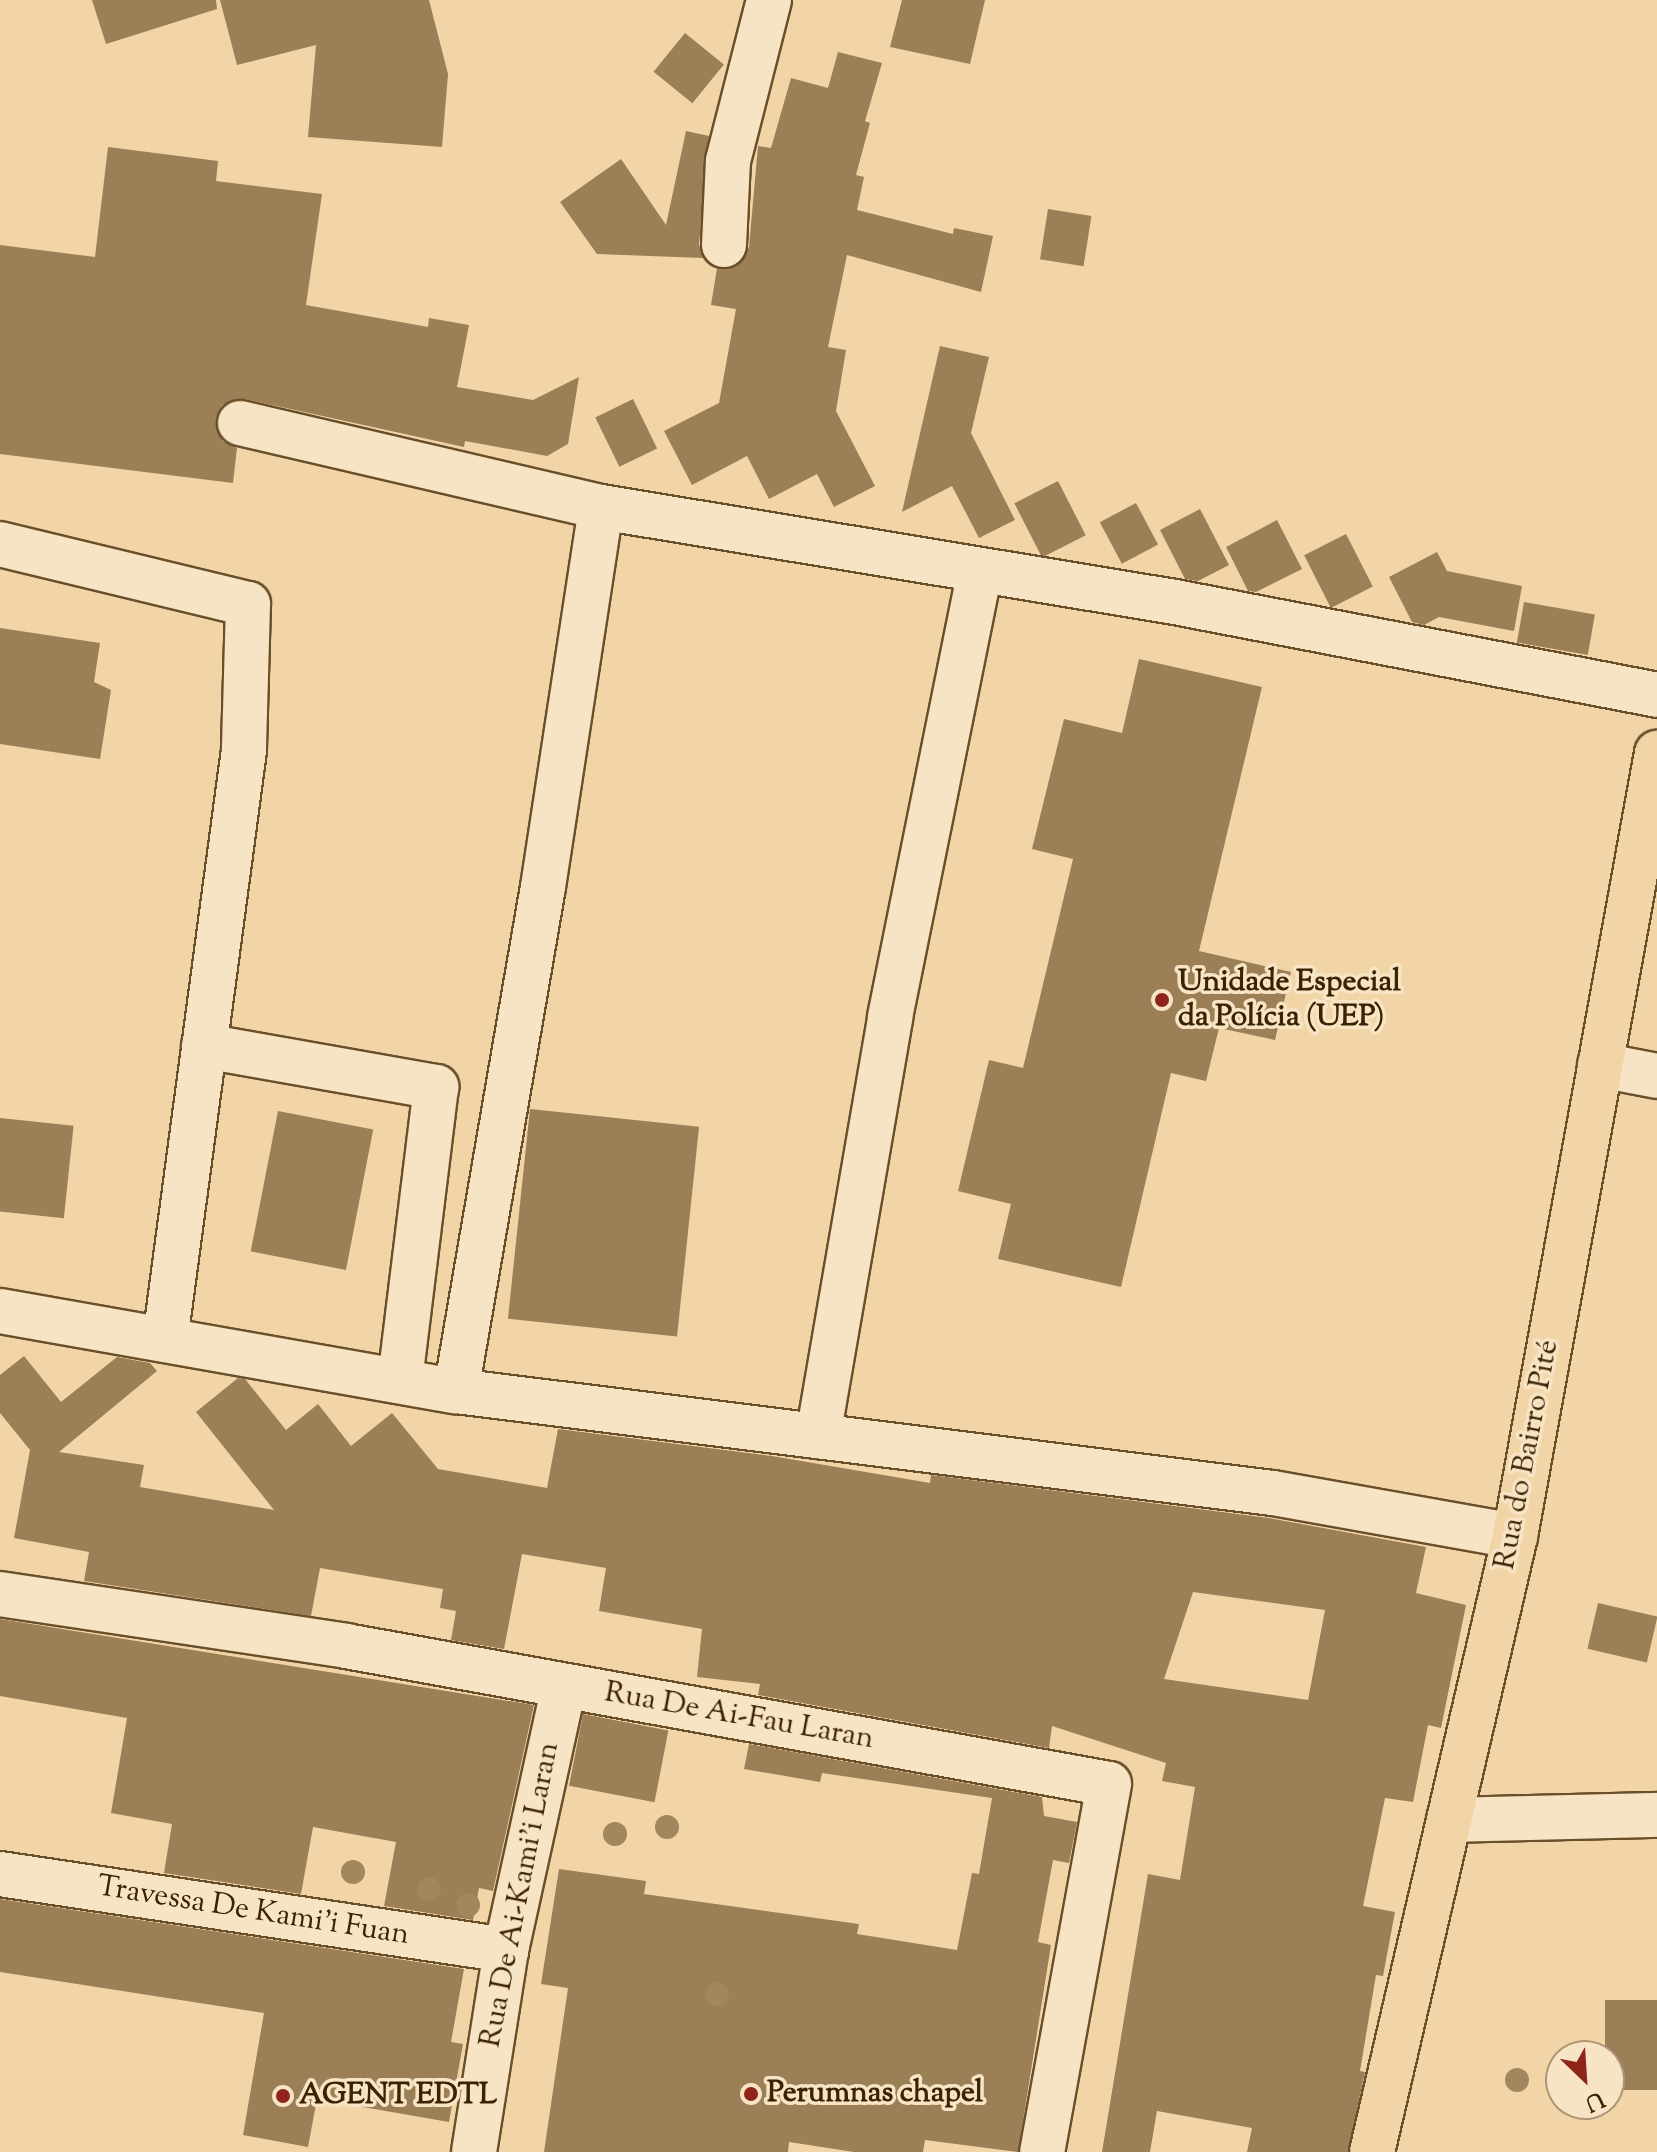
<!DOCTYPE html>
<meta charset="utf-8">
<style>
body{margin:0}
#map{position:relative;width:1657px;height:2152px;overflow:hidden;background:#f2d5a6;font-family:"Sorts Mill Goudy",serif}
div>[style]{position:absolute}
[style*='--x']{left:calc(var(--x)*1px);top:calc(var(--y)*1px);width:calc(var(--w)*1px);rotate:calc(var(--a)*1deg)}
.building>*{inset:0;background:#9a7f57;transform-origin:0 0}
.roads{filter:drop-shadow(2px 0 #694f2a) drop-shadow(-2px 0 #694f2a) drop-shadow(0 2px #694f2a) drop-shadow(0 -2px #694f2a)}
.minor>*{height:44px;margin:-22px;padding:0 22px;transform-origin:22px;border-radius:22px;background:#f7e4c5}
.major>*{height:44px;margin:-22px;padding:0 22px;transform-origin:22px;border-radius:22px;background:#f2d5a6}
.trees>*{width:24px;height:24px;margin:-12px;border-radius:50%;background:#a2875e}
.dots>*{width:22px;height:22px;translate:-50% -50%;box-sizing:border-box;border:4px solid #f7e4c5;border-radius:50%}
span{translate:-50% -50%;white-space:nowrap;text-align:center;line-height:1.15;-webkit-text-stroke:7px #f7e4c5;paint-order:stroke}
.poi-label{font-size:30px;color:#3b2201;font-weight:700}
.left{translate:0 -50%;text-align:left}
.street-label{font-size:30px;color:#3b2201}
.north{position:absolute;left:1545px;top:2040px;width:80px;height:80px;box-sizing:border-box;background:#f7e4c5;border:2px solid #ac9677;border-radius:50%;rotate:155deg;font-size:22px;font-weight:700;line-height:32px;text-align:center;color:#3b2201}
.north::after{content:'';display:block;margin:auto;width:28px;height:36px;background:#8f2418;clip-path:polygon(50% 0,100% 100%,50% 72%,0 100%)}
</style>
<div id="map">
<div class="building">
<i style="clip-path:polygon(92px 0,216px 0,217px 9px,106px 44px)"></i>
<i style="clip-path:polygon(220px 0,429px 0,448px 74px,442px 147px,308px 137px,316px 45px,237px 65px)"></i>
<i style="clip-path:polygon(902px 0,985px 0,970px 64px,890px 47px)"></i>
<i style="left:685px;top:33px;width:50px;height:50px;rotate:39deg"></i>
<i style="clip-path:polygon(838px 52px,882px 63px,865px 121px,870px 123px,856px 175px,864px 177px,857px 210px,953px 234px,954px 228px,993px 236px,981px 292px,847px 255px,828px 347px,846px 350px,836px 411px,875px 486px,834px 507px,817px 474px,769px 499px,747px 456px,692px 485px,664px 431px,719px 403px,736px 309px,711px 305px,717px 268px,736px 267px,749px 247px,758px 146px,771px 148px,791px 78px,828px 88px)"></i>
<i style="clip-path:polygon(686px 131px,709px 136px,699px 244px,703px 258px,597px 254px,560px 202px,621px 159px,666px 225px)"></i>
<i style="clip-path:polygon(108px 147px,218px 161px,216px 181px,322px 194px,306px 305px,428px 327px,429px 318px,469px 325px,457px 387px,533px 400px,579px 377px,568px 444px,547px 456px,465px 441px,464px 447px,245px 399px,222px 405px,216px 418px,222px 441px,237px 448px,233px 483px,0 454px,0 245px,95px 257px)"></i>
<i style="left:1048px;top:209px;width:44px;height:51px;rotate:9deg"></i>
<i style="clip-path:polygon(940px 346px,989px 357px,971px 433px,1015px 520px,979px 538px,952px 486px,902px 512px)"></i>
<i style="left:633px;top:399px;width:55px;height:42px;rotate:64deg"></i>
<i style="left:1058px;top:481px;width:61px;height:49px;rotate:63deg"></i>
<i style="left:1136px;top:503px;width:47px;height:41px;rotate:62deg"></i>
<i style="clip-path:polygon(1200px 509px,1229px 565px,1198px 581px,1185px 579px,1160px 530px)"></i>
<i style="clip-path:polygon(1277px 520px,1302px 569px,1256px 592px,1248px 591px,1226px 547px)"></i>
<i style="left:1346px;top:534px;width:59px;height:47px;rotate:63deg"></i>
<i style="clip-path:polygon(1437px 552px,1447px 571px,1522px 586px,1514px 631px,1439px 617px,1424px 625px,1412px 622px,1389px 577px)"></i>
<i style="left:1524px;top:602px;width:72px;height:41px;rotate:10deg"></i>
<i style="clip-path:polygon(0 628px,100px 643px,94px 682px,111px 690px,100px 759px,0 744px)"></i>
<i style="clip-path:polygon(1139px 659px,1262px 687px,1199px 951px,1291px 972px,1275px 1040px,1219px 1028px,1206px 1081px,1171px 1073px,1121px 1287px,998px 1259px,1011px 1204px,958px 1191px,989px 1060px,1023px 1068px,1073px 859px,1032px 849px,1064px 719px,1122px 733px)"></i>
<i style="left:530px;top:1109px;width:170px;height:211px;rotate:6deg"></i>
<i style="left:278px;top:1111px;width:97px;height:143px;rotate:11deg"></i>
<i style="left:0;top:1118px;width:74px;height:93px;rotate:6deg"></i>
<i style="clip-path:polygon(evenodd,24px 1356px,61px 1402px,117px 1357px,150px 1363px,157px 1371px,59px 1452px,144px 1465px,140px 1487px,274px 1510px,196px 1412px,238px 1378px,245px 1379px,286px 1430px,318px 1404px,351px 1446px,392px 1413px,438px 1469px,547px 1488px,558px 1429px,772px 1456px,930px 1483px,931px 1475px,1269px 1518px,1426px 1547px,1416px 1593px,1466px 1605px,1441px 1728px,1428px 1725px,1413px 1802px,1385px 1798px,1363px 1906px,1395px 1912px,1383px 1976px,1376px 1975px,1360px 2071px,1365px 2072px,1348px 2152px,1247px 2152px,1252px 2128px,1157px 2111px,1150px 2152px,1102px 2152px,1148px 1874px,1180px 1880px,1195px 1787px,1162px 1781px,1166px 1763px,1052px 1726px,1049px 1748px,758px 1695px,760px 1684px,697px 1677px,702px 1629px,599px 1611px,606px 1568px,522px 1554px,504px 1649px,451px 1640px,456px 1611px,440px 1608px,443px 1589px,320px 1568px,311px 1616px,84px 1581px,89px 1552px,14px 1538px,30px 1450px,0 1413px,0 1375px,24px 1356px,1193px 1592px,1325px 1610px,1308px 1700px,1164px 1679px,1193px 1592px)"></i>
<i style="left:1598px;top:1603px;width:61px;height:47px;rotate:13deg"></i>
<i style="clip-path:polygon(0 1619px,534px 1705px,493px 1891px,479px 1888px,473px 1920px,384px 1906px,396px 1842px,313px 1827px,301px 1894px,164px 1873px,172px 1824px,111px 1813px,127px 1718px,0 1696px)"></i>
<i style="left:583px;top:1714px;width:87px;height:73px;rotate:11deg"></i>
<i style="clip-path:polygon(749px 1744px,1042px 1797px,1044px 1816px,1077px 1822px,1069px 1863px,1053px 1860px,1038px 1942px,1051px 1945px,1018px 2152px,925px 2140px,923px 2152px,854px 2152px,789px 2142px,788px 2152px,544px 2152px,568px 1988px,541px 1984px,559px 1869px,646px 1881px,644px 1894px,859px 1924px,857px 1934px,957px 1950px,972px 1873px,979px 1874px,992px 1798px,822px 1773px,820px 1782px,744px 1769px)"></i>
<i style="clip-path:polygon(0 1899px,464px 1969px,451px 2042px,463px 2044px,449px 2122px,317px 2099px,308px 2147px,243px 2135px,264px 2013px,0 1972px)"></i>
<i style="left:1605px;top:2000px;width:52px;height:90px"></i>
</div>
<div class="roads">
<div class="minor">
<i style="--x:724;--y:245;--w:84;--a:-87.3"></i>
<i style="--x:728;--y:161;--w:166;--a:-75.7"></i>
<i style="--x:240;--y:423;--w:371;--a:13.1"></i>
<i style="--x:601;--y:507;--w:582;--a:9.4"></i>
<i style="--x:1175;--y:602;--w:491;--a:10.9"></i>
<i style="--x:0;--y:544;--w:255;--a:13.6"></i>
<i style="--x:248;--y:604;--w:146;--a:91.6"></i>
<i style="--x:244;--y:750;--w:595;--a:97.63"></i>
<i style="--x:204;--y:1046;--w:236;--a:10"></i>
<i style="--x:436;--y:1087;--w:296;--a:97"></i>
<i style="--x:1600;--y:1065;--w:58;--a:10.9"></i>
<i style="--x:0;--y:1311;--w:463;--a:10"></i>
<i style="--x:456;--y:1391;--w:823;--a:7.12"></i>
<i style="--x:1273;--y:1493;--w:246;--a:10.1"></i>
<i style="--x:456;--y:1391;--w:511;--a:-80.21"></i>
<i style="--x:543;--y:887;--w:384;--a:-81.3"></i>
<i style="--x:818;--y:1436;--w:425;--a:-80.2"></i>
<i style="--x:890;--y:1017;--w:454;--a:-78.6"></i>
<i style="--x:0;--y:1594;--w:350;--a:8.5"></i>
<i style="--x:346;--y:1646;--w:775;--a:10.25"></i>
<i style="--x:1109;--y:1784;--w:374;--a:100.3"></i>
<i style="--x:1449;--y:1820;--w:208;--a:-1.4"></i>
<i style="--x:0;--y:1874;--w:512;--a:8.54"></i>
<i style="--x:474;--y:2152;--w:205;--a:-81"></i>
<i style="--x:506;--y:1950;--w:270;--a:-77.6"></i>
</div>
<div class="major">
<i style="--x:1372;--y:2152;--w:632;--a:-76.93"></i>
<i style="--x:1515;--y:1536;--w:796;--a:-79.72"></i>
</div>
</div>
<div class="trees">
<i style="left:667px;top:1827px"></i>
<i style="left:615px;top:1834px"></i>
<i style="left:353px;top:1872px"></i>
<i style="left:429px;top:1889px"></i>
<i style="left:468px;top:1905px"></i>
<i style="left:717px;top:1994px"></i>
<i style="left:1517px;top:2080px"></i>
</div>
<div class="dots">
<i style="left:1162px;top:1000px;background:#8f2418"></i>
<i style="left:751px;top:2094px;background:#8f2418"></i>
<i style="left:283px;top:2096px;background:#8f2418"></i>
</div>
<div class="poi-label">
<span class="left" style="left:1178px;top:1000px">Unidade Especial<br>da Polícia (UEP)</span>
<span class="left" style="left:767px;top:2094px">Perumnas chapel</span>
<span class="left" style="left:299px;top:2096px">AGENT EDTL</span>
</div>
<div class="street-label">
<span style="left:1528px;top:1455px;rotate:-79deg">Rua do Bairro Pité</span>
<span style="left:739px;top:1717px;rotate:10deg">Rua De Ai-Fau Laran</span>
<span style="left:521px;top:1895px;rotate:-79deg">Rua De Ai-Kami’i Laran</span>
<span style="left:253px;top:1912px;rotate:9deg">Travessa De Kami’i Fuan</span>
</div>
<div class="north">U</div>
</div>
